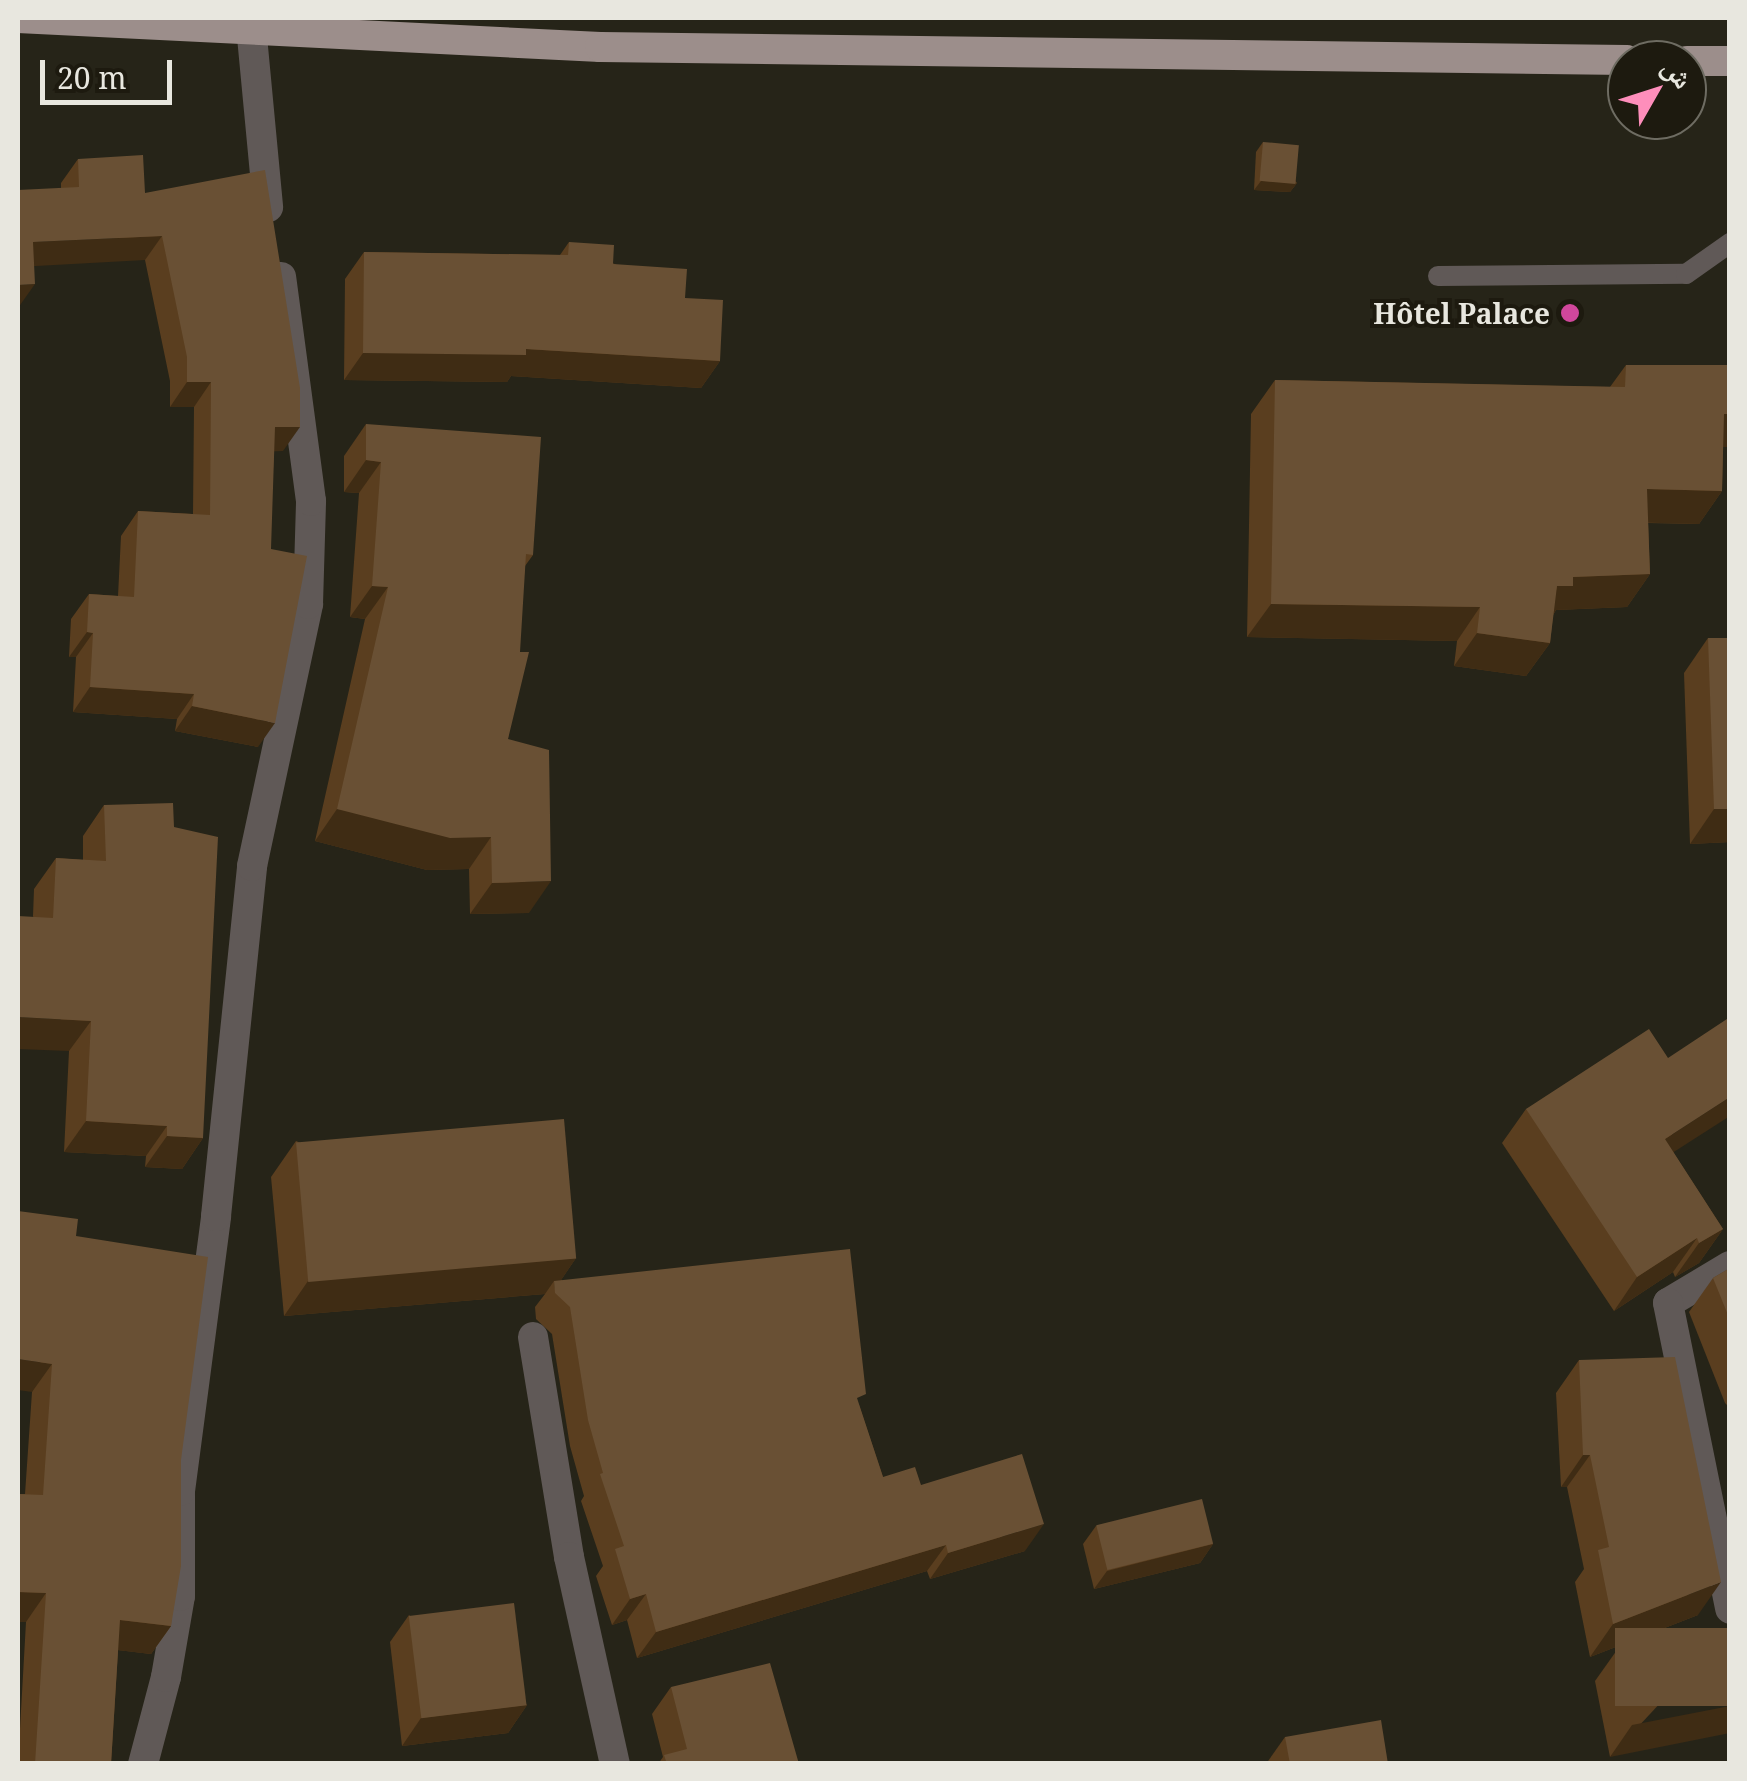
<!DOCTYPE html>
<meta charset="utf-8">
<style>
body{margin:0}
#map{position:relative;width:1747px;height:1781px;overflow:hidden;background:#262418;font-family:"Noto Serif","Noto Naskh Arabic",serif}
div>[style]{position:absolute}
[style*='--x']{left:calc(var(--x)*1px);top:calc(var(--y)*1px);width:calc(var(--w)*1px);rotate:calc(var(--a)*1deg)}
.lane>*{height:20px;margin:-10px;padding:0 10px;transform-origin:10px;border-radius:10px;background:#605957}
.street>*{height:30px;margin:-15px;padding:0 15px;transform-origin:15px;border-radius:15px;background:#605957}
.primary>*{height:30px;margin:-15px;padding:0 15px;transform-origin:15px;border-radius:15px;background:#9c8e8b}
.wall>*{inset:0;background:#5a3e1f}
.shaded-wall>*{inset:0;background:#3f2c14}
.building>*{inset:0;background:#695034;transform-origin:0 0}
.dots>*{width:28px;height:28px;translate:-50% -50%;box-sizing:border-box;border:5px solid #1d1a0f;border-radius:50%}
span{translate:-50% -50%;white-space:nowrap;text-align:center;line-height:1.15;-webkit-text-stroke:8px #1d1a0f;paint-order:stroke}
.poi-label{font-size:28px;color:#e8e7df;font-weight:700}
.right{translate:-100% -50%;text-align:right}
.frame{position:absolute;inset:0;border:20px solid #e8e7df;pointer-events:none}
.north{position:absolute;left:1607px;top:40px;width:100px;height:100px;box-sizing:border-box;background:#1d1a0f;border:2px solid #6e6c62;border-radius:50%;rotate:51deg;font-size:28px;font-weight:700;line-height:40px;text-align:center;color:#e8e7df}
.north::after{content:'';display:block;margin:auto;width:35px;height:45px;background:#fe8ebb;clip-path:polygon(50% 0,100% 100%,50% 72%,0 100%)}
.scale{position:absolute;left:40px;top:60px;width:132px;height:45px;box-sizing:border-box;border:5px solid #e8e7df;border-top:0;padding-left:12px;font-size:30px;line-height:35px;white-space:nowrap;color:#e8e7df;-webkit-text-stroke:8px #1d1a0f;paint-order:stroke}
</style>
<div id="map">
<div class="lane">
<i style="--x:1438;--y:276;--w:248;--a:-0.5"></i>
<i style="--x:1686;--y:274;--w:54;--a:-35.2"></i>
</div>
<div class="street">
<i style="--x:251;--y:26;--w:182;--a:84.6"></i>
<i style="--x:1730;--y:1266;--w:72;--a:149.2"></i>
<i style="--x:1668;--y:1303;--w:312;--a:78.5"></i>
<i style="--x:533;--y:1337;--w:223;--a:80.7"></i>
<i style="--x:569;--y:1557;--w:212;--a:77.5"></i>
<i style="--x:143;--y:1764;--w:90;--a:-75.2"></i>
<i style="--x:166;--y:1677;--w:82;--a:-80.2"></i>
<i style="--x:180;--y:1596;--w:105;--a:-90"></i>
<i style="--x:180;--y:1491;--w:277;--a:-82.5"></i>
<i style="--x:216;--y:1216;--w:352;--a:-84.1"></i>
<i style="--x:252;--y:866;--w:268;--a:-77.9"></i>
<i style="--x:308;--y:604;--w:103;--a:-88.3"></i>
<i style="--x:311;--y:501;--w:226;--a:-97.6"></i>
</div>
<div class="primary">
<i style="--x:18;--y:18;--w:583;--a:2.85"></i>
<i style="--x:600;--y:47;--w:1027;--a:0.73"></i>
<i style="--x:1687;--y:61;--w:43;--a:0"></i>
</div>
<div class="wall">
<i style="clip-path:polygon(1263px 142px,1297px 183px,1290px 192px,1254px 190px,1256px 152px)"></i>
<i style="clip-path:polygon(78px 159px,145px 193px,283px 451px,274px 451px,258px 747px,175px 731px,177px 719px,73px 712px,76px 657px,69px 657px,71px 619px,89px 594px,118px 596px,121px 536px,138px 511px,193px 514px,194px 407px,170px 407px,170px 381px,145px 260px,61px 188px,61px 183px)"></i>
<i style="clip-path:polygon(569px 242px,685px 298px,720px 361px,701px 388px,511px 376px,507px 382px,344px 380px,345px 279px,364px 252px,560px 255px)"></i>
<i style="clip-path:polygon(1626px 365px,1730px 365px,1730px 447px,1723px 447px,1722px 491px,1699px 524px,1648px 523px,1650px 574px,1627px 607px,1556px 610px,1553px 615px,1550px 643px,1526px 676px,1454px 666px,1457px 641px,1247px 637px,1251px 414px,1275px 380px,1610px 387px)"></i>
<i style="clip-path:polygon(366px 424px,533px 555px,525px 566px,508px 739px,529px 913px,470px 914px,469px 869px,427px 870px,315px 841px,365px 619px,350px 617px,359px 493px,344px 492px,344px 456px)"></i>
<i style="clip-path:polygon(1708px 638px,1730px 638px,1730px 842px,1690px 844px,1684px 673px)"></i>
<i style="clip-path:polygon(104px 805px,174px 827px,203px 1138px,182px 1169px,145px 1167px,146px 1156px,64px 1152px,69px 1051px,33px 916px,34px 889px,56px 858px,83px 860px,83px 836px)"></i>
<i style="clip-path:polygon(1668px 1058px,1673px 1152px,1723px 1229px,1699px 1263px,1675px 1277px,1673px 1272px,1614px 1311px,1502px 1143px,1526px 1109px)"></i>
<i style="clip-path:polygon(296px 1141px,576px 1258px,561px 1280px,859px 1405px,883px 1477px,921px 1485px,1025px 1551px,930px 1579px,927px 1571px,637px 1658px,627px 1620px,612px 1625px,596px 1576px,603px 1566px,581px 1501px,584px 1496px,570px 1446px,552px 1334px,536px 1319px,535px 1307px,545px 1294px,284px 1316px,271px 1177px)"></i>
<i style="clip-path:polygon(76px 1236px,181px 1460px,171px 1626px,151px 1654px,118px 1650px,111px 1764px,18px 1764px,26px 1622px,18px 1622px,18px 1494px,25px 1494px,32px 1392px)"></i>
<i style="clip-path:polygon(1730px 1268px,1730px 1408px,1725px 1403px,1689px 1312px,1713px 1278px)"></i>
<i style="clip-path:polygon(1579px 1360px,1698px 1615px,1590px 1657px,1575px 1582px,1584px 1569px,1567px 1487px,1561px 1487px,1556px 1393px)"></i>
<i style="clip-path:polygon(1096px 1526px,1213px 1544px,1200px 1563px,1094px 1589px,1083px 1544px)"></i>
<i style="clip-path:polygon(409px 1615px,527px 1705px,508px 1733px,402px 1746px,390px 1642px)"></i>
<i style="clip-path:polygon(1730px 1628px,1610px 1757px,1595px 1681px,1617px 1650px)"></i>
<i style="clip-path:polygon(671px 1687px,799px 1764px,658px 1764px,663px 1757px,652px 1714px)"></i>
<i style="clip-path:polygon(1285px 1737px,1388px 1764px,1266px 1764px)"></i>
</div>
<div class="shaded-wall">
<i style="clip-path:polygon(1261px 181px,1297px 183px,1290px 192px,1254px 190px)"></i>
<i style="clip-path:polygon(162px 236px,145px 260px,18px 267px,33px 242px)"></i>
<i style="clip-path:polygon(35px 284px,18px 308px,18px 285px)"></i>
<i style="clip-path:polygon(526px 349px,720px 361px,701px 388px,511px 376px,507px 382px,344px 380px,363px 353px)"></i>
<i style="clip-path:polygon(187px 382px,211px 382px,194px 407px,170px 407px)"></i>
<i style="clip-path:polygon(1724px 414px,1730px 414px,1730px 447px,1700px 447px)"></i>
<i style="clip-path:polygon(275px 427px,300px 427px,283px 451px,258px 452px)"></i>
<i style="clip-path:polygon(366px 460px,381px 462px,359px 493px,344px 492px)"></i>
<i style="clip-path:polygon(1647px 489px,1722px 491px,1699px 524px,1623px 522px)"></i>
<i style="clip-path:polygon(1650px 574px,1627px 607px,1556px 610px,1550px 620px,1557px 586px,1573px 577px)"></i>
<i style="clip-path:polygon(372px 586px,388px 587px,365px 619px,350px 617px)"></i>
<i style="clip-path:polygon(1271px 604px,1480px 607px,1457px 641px,1247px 637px)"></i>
<i style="clip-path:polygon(87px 632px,93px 633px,76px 657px,69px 657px)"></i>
<i style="clip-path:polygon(1477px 633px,1550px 643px,1526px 676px,1454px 666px)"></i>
<i style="clip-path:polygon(90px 687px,194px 694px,177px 719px,73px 712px)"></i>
<i style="clip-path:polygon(192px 706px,275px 723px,258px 747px,175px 731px)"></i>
<i style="clip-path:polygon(337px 809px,491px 837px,469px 869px,427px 870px,315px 841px)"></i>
<i style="clip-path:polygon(1714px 809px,1730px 809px,1730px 842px,1690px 844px)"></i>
<i style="clip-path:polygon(551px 881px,529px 913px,470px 914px,492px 883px)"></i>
<i style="clip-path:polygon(18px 1017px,91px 1021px,69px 1051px,18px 1049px)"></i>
<i style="clip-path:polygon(1730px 1097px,1730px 1116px,1641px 1173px,1665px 1139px)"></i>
<i style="clip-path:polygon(86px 1121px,167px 1126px,146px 1156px,64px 1152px)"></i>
<i style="clip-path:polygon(167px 1136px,203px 1138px,182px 1169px,145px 1167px)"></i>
<i style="clip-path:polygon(1723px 1229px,1699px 1263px,1675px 1277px,1699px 1243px)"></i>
<i style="clip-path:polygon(1697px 1238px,1673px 1272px,1614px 1311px,1637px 1277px)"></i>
<i style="clip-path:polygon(576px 1258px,555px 1289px,554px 1281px,545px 1294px,284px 1316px,308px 1281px)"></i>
<i style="clip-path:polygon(18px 1359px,52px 1364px,32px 1392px,18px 1390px)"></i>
<i style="clip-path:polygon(1583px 1455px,1590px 1455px,1567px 1487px,1561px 1487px)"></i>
<i style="clip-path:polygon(1044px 1524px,1025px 1551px,930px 1579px,948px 1553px)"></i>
<i style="clip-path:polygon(1213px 1544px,1200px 1563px,1094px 1589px,1107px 1571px)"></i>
<i style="clip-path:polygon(946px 1545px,927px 1571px,637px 1658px,656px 1632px)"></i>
<i style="clip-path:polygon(1721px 1582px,1698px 1615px,1590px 1657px,1613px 1624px)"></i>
<i style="clip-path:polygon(18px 1592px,46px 1593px,26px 1622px,18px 1622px)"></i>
<i style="clip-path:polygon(646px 1594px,627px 1620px,612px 1625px,630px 1599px)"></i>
<i style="clip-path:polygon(120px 1620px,171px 1626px,151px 1654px,100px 1648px)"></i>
<i style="clip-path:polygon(527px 1705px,508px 1733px,402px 1746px,421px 1718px)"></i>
<i style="clip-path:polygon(1730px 1706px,1730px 1733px,1610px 1757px,1632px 1725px)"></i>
</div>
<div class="building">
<i style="left:1263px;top:142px;width:36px;height:39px;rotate:5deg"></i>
<i style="clip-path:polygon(143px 155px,145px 193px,265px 170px,300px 388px,300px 427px,275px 427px,271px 549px,307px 556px,275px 723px,192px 706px,194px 694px,90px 687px,93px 633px,87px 632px,89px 594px,134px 597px,138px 511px,210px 515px,211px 382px,187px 382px,187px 357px,162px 236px,33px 242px,35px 284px,18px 285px,18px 190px,79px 187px,78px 159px)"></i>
<i style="clip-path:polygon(569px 242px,614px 245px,613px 264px,687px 269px,685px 298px,723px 300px,720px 361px,526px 349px,526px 355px,363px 353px,364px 252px,568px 255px)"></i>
<i style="clip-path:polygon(1626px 365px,1730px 365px,1730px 414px,1724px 414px,1722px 491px,1647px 489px,1650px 574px,1573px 577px,1573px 586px,1557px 586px,1550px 643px,1477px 633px,1480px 607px,1271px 604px,1275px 380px,1625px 387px)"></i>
<i style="clip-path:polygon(366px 424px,541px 437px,533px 555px,526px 554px,520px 652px,529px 652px,508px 739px,549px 750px,551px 881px,492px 883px,491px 837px,450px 838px,337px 809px,388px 587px,372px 586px,381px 462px,366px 460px)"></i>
<i style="clip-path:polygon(1708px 638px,1730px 638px,1730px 809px,1714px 809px)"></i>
<i style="clip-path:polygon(173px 803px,174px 827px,218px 837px,203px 1138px,167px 1136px,167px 1126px,86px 1121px,91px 1021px,18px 1017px,18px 916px,53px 918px,56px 858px,106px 861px,104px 805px)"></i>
<i style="clip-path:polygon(1730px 1017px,1730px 1097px,1665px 1139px,1723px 1229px,1699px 1243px,1697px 1238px,1637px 1277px,1526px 1109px,1649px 1029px,1668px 1058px)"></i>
<i style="left:564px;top:1119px;width:140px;height:269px;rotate:85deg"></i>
<i style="clip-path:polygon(18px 1211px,78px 1219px,76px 1236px,208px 1257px,181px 1460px,181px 1566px,171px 1626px,120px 1620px,111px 1764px,35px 1764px,46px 1593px,18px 1592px,18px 1494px,43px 1495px,52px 1364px,18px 1359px)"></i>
<i style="clip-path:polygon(850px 1249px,866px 1394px,857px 1398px,883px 1477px,915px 1467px,921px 1485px,1022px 1454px,1044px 1524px,948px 1553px,946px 1545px,656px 1632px,646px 1594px,630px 1599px,615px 1549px,624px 1546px,600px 1474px,603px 1473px,588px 1420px,570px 1307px,555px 1293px,554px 1281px)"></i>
<i style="clip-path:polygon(1730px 1268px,1730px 1320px,1713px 1278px)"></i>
<i style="clip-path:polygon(1675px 1357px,1721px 1582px,1613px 1624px,1598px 1550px,1609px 1547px,1590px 1455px,1583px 1455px,1579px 1360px)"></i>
<i style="left:1202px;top:1499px;width:46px;height:109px;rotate:76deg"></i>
<i style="left:514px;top:1603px;width:103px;height:106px;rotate:83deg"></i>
<i style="left:1730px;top:1628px;width:78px;height:115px;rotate:90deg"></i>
<i style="clip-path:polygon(770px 1663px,799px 1764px,667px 1764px,664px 1755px,687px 1749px,671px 1687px)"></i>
<i style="clip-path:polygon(1381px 1720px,1388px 1764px,1290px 1764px,1285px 1737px)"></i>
</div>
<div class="dots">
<i style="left:1570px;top:313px;background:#d1479c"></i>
</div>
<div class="poi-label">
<span class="right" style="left:1550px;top:313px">Hôtel Palace</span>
</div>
<div class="frame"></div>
<div class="north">ش</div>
<div class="scale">20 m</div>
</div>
